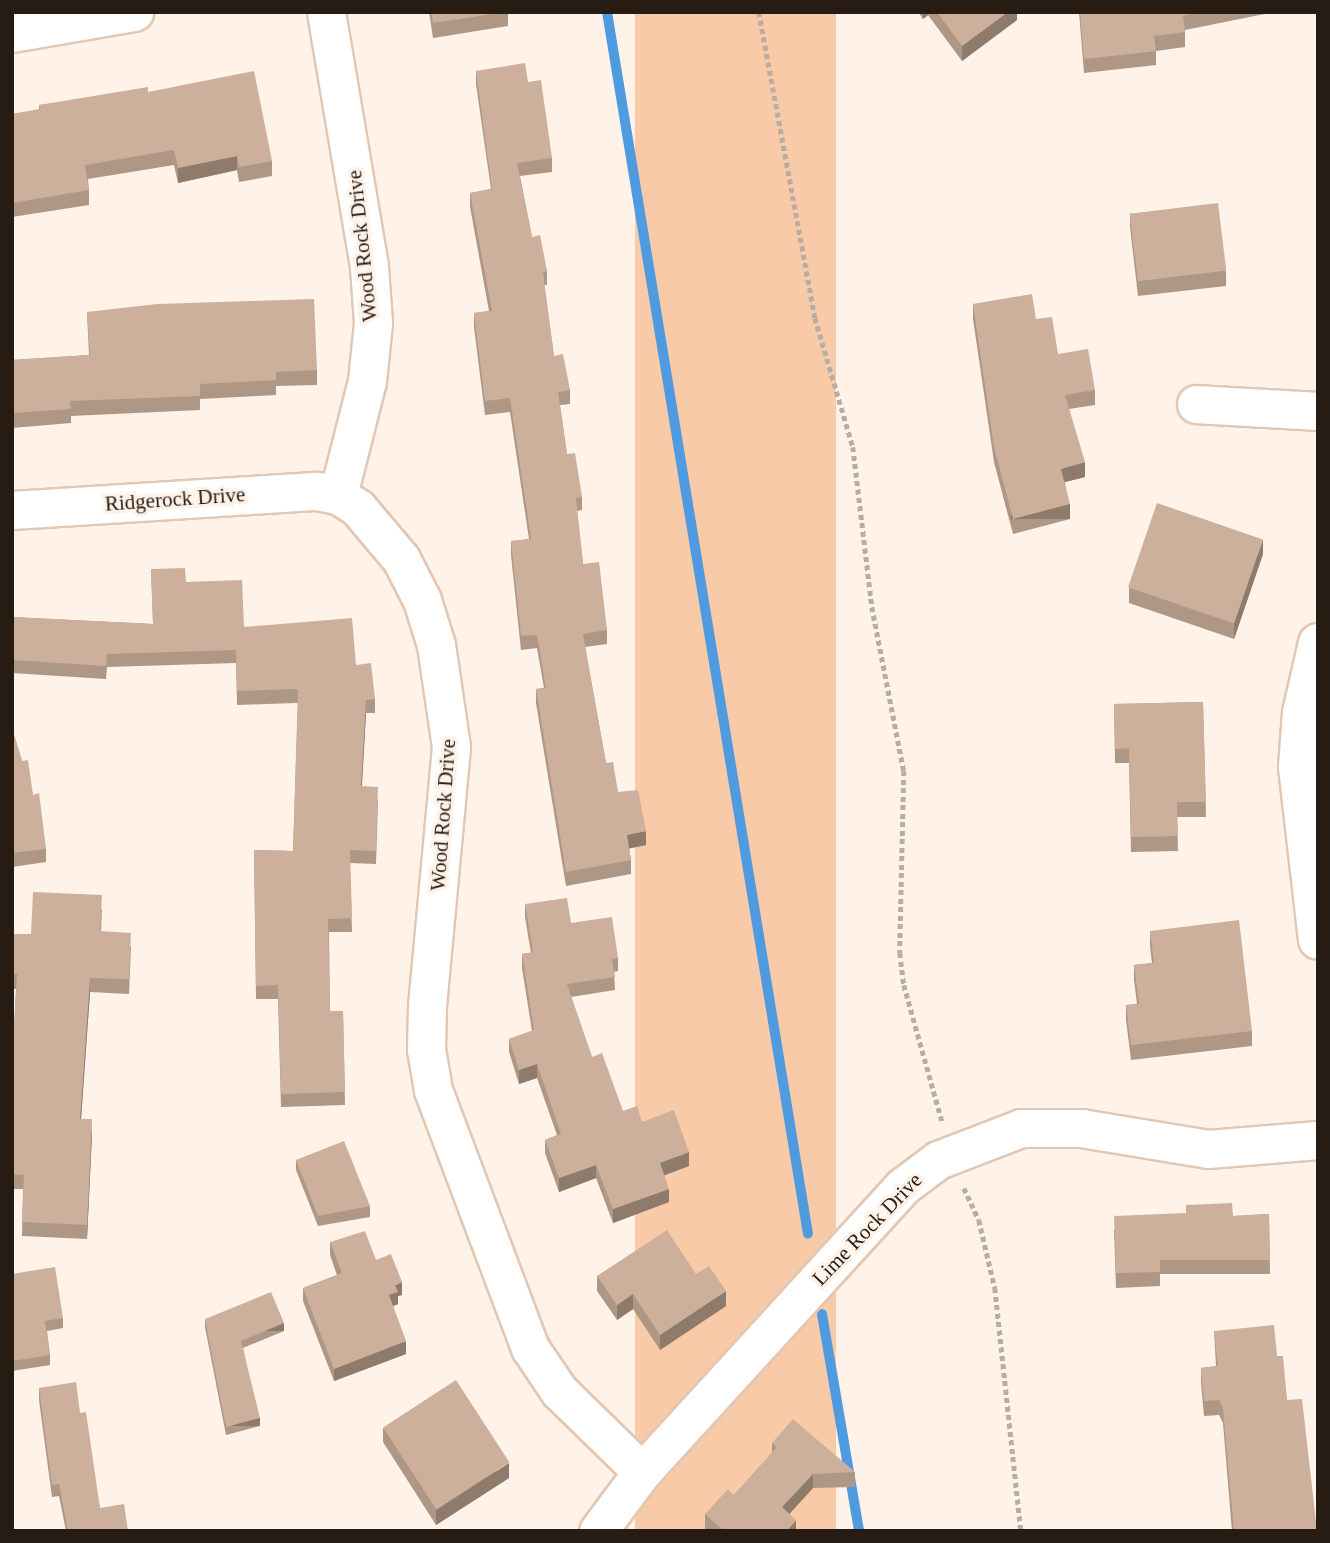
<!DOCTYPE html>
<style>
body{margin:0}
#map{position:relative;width:1330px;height:1543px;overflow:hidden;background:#fef2e9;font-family:"Times New Roman",serif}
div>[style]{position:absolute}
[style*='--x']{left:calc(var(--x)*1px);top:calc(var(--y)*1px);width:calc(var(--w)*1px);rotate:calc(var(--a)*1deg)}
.green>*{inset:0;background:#f9caa7;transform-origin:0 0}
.stream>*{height:10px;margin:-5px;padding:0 5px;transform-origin:5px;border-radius:5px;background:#509ae0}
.path>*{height:4.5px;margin-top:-2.25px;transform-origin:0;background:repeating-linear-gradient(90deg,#b8ada4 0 5px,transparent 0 8.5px)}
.roads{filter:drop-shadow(2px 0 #e3c7b2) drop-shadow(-2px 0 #e3c7b2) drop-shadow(0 2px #e3c7b2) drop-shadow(0 -2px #e3c7b2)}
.minor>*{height:37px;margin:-18.5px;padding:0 18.5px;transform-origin:18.5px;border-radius:18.5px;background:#fff}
.tertiary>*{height:38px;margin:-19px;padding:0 19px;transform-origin:19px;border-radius:19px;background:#fff}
.wall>*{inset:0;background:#af9785}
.shaded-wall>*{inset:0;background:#8f7b6c;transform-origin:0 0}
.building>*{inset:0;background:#ccb09b;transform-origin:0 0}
span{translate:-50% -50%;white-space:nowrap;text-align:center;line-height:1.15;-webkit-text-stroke:7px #fef2e9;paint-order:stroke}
.street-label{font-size:21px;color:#261c14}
.frame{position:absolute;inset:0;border:14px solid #261c14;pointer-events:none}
</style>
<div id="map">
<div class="green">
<i style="left:635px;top:12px;width:201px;height:1541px"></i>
</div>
<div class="stream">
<i style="--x:607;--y:12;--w:1238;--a:80.66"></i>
<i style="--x:822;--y:1314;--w:220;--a:80.3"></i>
</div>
<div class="path">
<i style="--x:759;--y:12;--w:311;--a:79.6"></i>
<i style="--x:815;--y:318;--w:134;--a:73.6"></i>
<i style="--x:853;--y:447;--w:161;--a:83.2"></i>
<i style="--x:872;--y:607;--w:167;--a:79"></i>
<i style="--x:904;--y:771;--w:182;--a:91.3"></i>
<i style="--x:900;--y:953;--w:32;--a:83"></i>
<i style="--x:904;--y:985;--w:141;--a:74.4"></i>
<i style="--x:964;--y:1188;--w:35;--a:65"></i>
<i style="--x:979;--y:1220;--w:70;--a:76.8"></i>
<i style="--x:995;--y:1288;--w:244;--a:83.9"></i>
</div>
<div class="roads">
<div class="minor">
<i style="--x:326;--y:12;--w:259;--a:80.4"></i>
<i style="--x:369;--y:267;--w:56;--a:85.9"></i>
<i style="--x:373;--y:323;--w:58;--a:95.9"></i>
<i style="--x:367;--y:381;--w:118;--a:104.3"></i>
<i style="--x:12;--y:33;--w:124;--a:-9.8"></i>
<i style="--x:1196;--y:404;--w:122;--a:3.3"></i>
<i style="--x:12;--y:510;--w:306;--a:-3.6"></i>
<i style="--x:317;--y:491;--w:21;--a:11"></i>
<i style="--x:338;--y:495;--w:24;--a:33"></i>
<i style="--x:358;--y:508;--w:67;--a:49.9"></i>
<i style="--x:401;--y:559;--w:46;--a:62.9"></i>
<i style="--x:422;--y:600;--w:47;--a:72.7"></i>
<i style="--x:436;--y:645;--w:103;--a:81.6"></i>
<i style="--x:451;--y:747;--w:259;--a:95.3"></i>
<i style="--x:427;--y:1005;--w:44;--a:91.3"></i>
<i style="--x:426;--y:1049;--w:42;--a:80.3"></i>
<i style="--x:433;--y:1090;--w:276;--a:69.4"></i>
<i style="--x:530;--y:1348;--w:52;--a:56"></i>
<i style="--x:559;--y:1391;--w:116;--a:44.3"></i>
<i style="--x:598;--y:1531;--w:74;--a:-53.3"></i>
<i style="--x:642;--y:1472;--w:386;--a:-47.6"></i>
<i style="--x:902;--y:1187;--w:45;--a:-36.9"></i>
<i style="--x:938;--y:1160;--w:89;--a:-21.1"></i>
<i style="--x:1021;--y:1128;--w:60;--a:0"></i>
<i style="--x:1081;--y:1128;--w:129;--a:9.4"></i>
<i style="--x:1208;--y:1149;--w:110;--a:-4.7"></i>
</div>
<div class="tertiary">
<i style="--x:1318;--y:643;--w:72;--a:102.9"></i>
<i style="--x:1302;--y:713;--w:54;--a:94.2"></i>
<i style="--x:1298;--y:767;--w:174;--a:83.4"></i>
</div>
</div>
<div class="wall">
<i style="clip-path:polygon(429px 12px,508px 12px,508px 26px,433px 38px)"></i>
<i style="clip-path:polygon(918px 12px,1017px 12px,1017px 20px,962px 61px,928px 15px,923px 19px)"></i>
<i style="clip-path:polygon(1079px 12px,1275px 12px,1185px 30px,1185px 47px,1156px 51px,1156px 65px,1084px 73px)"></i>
<i style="clip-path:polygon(476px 71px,528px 82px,552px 158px,552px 172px,520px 176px,532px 237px,547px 271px,547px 285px,544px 285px,554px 356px,570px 390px,570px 404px,560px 405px,567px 454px,582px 497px,582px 510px,577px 511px,583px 564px,607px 630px,607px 644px,585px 647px,606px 763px,618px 792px,646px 845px,629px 848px,631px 860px,631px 874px,566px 886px,536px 703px,536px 689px,544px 688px,537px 648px,521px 650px,511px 555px,511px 541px,529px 539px,510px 412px,485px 415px,474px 327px,474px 313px,489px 311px,470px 207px,470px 193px,491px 189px,476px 84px)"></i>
<i style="clip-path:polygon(148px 92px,272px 161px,272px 176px,239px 182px,237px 170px,178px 183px,174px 165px,88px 179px,89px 190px,89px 205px,12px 217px,12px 114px,39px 110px,39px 105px)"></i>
<i style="clip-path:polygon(1130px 213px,1226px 271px,1226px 286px,1138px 296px,1130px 227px)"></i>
<i style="clip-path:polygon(973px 304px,1036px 319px,1058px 354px,1095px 390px,1095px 405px,1069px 409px,1085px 477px,1065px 482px,1070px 519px,1013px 534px,994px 462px,973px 319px)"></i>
<i style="clip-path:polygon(87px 312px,317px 370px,317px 385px,276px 386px,276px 395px,200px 399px,200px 410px,71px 416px,71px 423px,12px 428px,12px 360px,89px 355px)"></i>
<i style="clip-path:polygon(1263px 554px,1234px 639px,1129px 603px,1129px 588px)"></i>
<i style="clip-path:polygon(151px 569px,186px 582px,244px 627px,356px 665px,375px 699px,375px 713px,366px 713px,362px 786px,378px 800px,376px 864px,350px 863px,352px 932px,329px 932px,330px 1011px,343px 1011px,345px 1105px,281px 1107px,278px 999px,256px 999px,254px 850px,293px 851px,298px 703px,237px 705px,236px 663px,107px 667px,106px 679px,12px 673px,12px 617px,153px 624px)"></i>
<i style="clip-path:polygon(1203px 702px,1206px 817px,1177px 817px,1178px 851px,1131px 852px,1129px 763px,1115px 763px,1114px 704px)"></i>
<i style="clip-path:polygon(12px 728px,22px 761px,33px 795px,46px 849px,46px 862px,12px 867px)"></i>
<i style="clip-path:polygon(525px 904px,571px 923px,618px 958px,618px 971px,614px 972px,615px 990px,571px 997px,592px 1057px,623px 1111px,642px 1122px,689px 1166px,664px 1175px,669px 1202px,613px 1223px,596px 1178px,559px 1192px,545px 1153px,545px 1140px,557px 1135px,537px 1078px,519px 1084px,509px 1052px,509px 1039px,532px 1031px,522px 968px,522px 954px,531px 953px,525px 917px)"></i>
<i style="clip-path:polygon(102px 909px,101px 931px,131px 947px,129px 994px,90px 992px,81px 1119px,92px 1134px,87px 1239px,22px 1236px,23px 1189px,12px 1189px,12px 1048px,13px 1048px,16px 989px,12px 989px,12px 934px,31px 934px)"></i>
<i style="clip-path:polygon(1150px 931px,1252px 1031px,1252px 1046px,1131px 1060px,1126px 1020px,1126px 1005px,1137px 1004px,1134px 980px,1134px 965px,1152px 963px,1150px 946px)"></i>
<i style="clip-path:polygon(296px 1160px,370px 1206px,370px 1217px,318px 1226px,296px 1170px)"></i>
<i style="clip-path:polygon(1269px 1214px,1270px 1274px,1160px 1274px,1160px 1286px,1116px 1288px,1114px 1230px,1233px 1216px)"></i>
<i style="clip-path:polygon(330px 1242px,376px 1260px,402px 1295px,398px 1296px,398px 1304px,393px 1306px,406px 1354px,334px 1381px,303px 1301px,303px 1288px,337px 1275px,330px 1255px)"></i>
<i style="clip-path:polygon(12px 1274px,63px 1318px,63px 1328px,47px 1331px,50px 1355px,50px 1365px,12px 1371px)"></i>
<i style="clip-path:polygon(696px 1274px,726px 1306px,660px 1350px,633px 1309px,617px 1320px,597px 1291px,597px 1276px)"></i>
<i style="clip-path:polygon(205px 1319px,284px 1331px,243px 1348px,260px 1426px,226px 1435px,205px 1327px)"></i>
<i style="clip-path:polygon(1214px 1331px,1277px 1356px,1317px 1531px,1232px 1531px,1223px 1423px,1219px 1415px,1204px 1416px,1201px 1383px,1201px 1368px,1216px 1366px)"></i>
<i style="clip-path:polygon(39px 1388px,80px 1413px,100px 1508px,128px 1531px,66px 1531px,59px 1496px,52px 1497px,39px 1400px)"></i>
<i style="clip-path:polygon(383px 1428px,509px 1478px,436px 1525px,383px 1442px)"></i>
<i style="clip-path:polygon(772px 1443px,855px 1472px,855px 1487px,813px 1488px,789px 1514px,796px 1531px,707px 1531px,705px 1529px,705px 1514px,734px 1495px,772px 1453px)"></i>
</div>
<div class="shaded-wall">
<i style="clip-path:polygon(923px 12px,928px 12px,928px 15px,923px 19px)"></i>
<i style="clip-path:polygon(1008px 12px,1017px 12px,1017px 20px,962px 61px,962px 46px)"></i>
<i style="clip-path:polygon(237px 156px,237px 170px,178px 183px,178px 168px)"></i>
<i style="clip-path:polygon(1085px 462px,1085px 477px,1061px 483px,1061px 469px)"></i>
<i style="left:1070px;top:504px;width:15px;height:59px;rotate:90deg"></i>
<i style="clip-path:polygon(1263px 539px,1263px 554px,1234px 639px,1234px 624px)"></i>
<i style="clip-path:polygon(366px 700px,366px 713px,361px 799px,361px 786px)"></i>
<i style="clip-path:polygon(646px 831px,646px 845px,627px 849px,627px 835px)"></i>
<i style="clip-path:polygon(90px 978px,90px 992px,80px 1133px,80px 1119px)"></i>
<i style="clip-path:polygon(537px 1064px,537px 1078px,519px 1084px,519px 1070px)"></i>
<i style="clip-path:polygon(92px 1119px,92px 1134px,87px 1239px,87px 1225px)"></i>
<i style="clip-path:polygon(689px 1152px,689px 1166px,660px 1177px,660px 1163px)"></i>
<i style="clip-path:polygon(596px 1165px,596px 1178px,559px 1192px,559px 1178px)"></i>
<i style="clip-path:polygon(669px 1189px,669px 1202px,613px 1223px,613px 1209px)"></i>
<i style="clip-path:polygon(402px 1282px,402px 1295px,398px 1296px,398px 1304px,389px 1308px,389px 1295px,395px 1285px)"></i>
<i style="clip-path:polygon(726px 1291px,726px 1306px,660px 1350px,660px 1335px)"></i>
<i style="clip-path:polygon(633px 1294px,633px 1309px,617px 1320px,617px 1305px)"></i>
<i style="left:284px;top:1323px;width:8px;height:47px;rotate:90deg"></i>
<i style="clip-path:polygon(406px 1341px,406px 1354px,334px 1381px,334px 1369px)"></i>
<i style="left:260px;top:1418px;width:8px;height:35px;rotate:90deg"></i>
<i style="clip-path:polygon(509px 1463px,509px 1478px,436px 1525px,436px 1510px)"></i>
<i style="clip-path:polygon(813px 1474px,813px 1488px,782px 1522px,782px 1507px)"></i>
<i style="clip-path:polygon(796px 1520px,796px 1531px,787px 1531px)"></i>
</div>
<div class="building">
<i style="clip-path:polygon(431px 12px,506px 12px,433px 23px)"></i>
<i style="clip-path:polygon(937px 12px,1008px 12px,962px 46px)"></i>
<i style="clip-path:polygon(1080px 12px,1200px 12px,1183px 16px,1185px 32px,1154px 36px,1156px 51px,1084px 59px)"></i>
<i style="clip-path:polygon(525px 63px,528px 82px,541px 80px,552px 158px,517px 163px,532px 237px,540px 235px,547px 271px,543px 272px,554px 356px,563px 354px,570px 390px,558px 392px,567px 454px,575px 453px,582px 497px,576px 498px,583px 564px,599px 562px,607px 630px,583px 634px,606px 763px,613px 762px,618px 792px,638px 790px,646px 831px,627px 835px,631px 860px,566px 872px,536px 689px,546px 688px,537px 635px,521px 636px,511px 541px,531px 539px,510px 398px,485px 401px,474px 313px,492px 311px,470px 193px,492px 189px,476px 71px)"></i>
<i style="clip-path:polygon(254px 71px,272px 161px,239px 167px,237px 156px,178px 168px,174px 150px,85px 165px,89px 190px,12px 203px,12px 114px,40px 109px,39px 105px,148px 87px,148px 92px)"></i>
<i style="left:1218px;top:203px;width:68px;height:89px;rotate:83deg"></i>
<i style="clip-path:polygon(1032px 294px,1036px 319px,1052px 317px,1058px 354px,1088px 349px,1095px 390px,1065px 395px,1085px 462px,1061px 469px,1070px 504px,1013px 519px,994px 447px,973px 304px)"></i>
<i style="clip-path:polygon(314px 299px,317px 370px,276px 372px,276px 380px,200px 384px,200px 396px,70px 401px,71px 409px,12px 413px,12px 360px,90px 355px,87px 312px,157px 304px)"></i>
<i style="left:1157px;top:503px;width:112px;height:89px;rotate:19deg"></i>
<i style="clip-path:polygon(185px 568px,186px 582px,242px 580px,244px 627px,352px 618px,356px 665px,371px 663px,375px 699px,366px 700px,361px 786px,378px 787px,376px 851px,350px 850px,352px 918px,328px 919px,330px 1011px,343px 1011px,345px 1092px,281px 1094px,278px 985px,256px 986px,254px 850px,293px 851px,298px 689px,237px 691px,236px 650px,107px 654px,106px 666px,12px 660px,12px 617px,153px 624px,151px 569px)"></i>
<i style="clip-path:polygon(1203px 702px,1206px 802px,1177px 802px,1178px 836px,1131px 837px,1129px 748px,1115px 749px,1114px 704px)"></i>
<i style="clip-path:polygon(12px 728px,22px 761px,28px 760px,33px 795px,39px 793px,46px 849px,12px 853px)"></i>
<i style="clip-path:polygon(33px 892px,102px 895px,100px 931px,131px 933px,129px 979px,90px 978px,80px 1119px,92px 1119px,87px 1225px,22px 1222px,24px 1175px,12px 1174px,12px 1048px,13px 1048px,17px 974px,12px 974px,12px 934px,31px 934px)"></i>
<i style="clip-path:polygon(567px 898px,571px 923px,612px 917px,618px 958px,612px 959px,615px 977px,567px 984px,592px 1057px,602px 1053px,623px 1111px,637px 1106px,642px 1122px,674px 1110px,689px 1152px,660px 1163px,669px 1189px,613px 1209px,596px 1165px,559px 1178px,545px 1140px,561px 1134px,537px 1064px,519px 1070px,509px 1039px,534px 1030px,522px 954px,533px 952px,525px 904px)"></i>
<i style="clip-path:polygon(1239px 920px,1252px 1031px,1131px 1045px,1126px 1005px,1139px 1004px,1134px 965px,1154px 963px,1150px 931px)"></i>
<i style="clip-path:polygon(344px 1141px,370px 1206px,318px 1216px,296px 1160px)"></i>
<i style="clip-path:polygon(1232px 1203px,1233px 1216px,1269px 1214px,1270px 1260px,1160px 1260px,1160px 1272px,1116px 1273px,1114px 1216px,1186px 1213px,1186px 1205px)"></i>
<i style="clip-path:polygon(667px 1230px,696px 1274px,709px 1266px,726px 1291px,660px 1335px,633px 1294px,617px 1305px,597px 1276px)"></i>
<i style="clip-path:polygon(365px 1231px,376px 1260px,391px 1254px,402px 1282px,395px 1285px,398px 1292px,389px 1295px,406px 1341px,334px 1369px,303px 1288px,342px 1273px,330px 1242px)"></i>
<i style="clip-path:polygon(55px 1267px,63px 1318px,45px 1321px,50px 1355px,12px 1361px,12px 1274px)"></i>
<i style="clip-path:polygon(271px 1292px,284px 1323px,241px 1341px,260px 1418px,226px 1427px,205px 1319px)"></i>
<i style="clip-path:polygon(1274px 1325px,1277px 1356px,1283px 1356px,1287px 1400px,1302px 1399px,1317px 1531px,1234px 1531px,1223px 1408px,1219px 1400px,1204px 1401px,1201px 1368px,1218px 1366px,1214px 1331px)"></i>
<i style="left:456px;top:1380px;width:98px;height:87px;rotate:57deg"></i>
<i style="clip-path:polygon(76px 1382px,80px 1413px,86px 1412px,100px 1508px,124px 1504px,128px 1531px,68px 1531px,59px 1484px,52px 1485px,39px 1388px)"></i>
<i style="clip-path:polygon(793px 1419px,855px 1472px,813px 1474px,782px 1507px,796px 1520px,787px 1531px,724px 1531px,705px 1514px,728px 1489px,734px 1495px,777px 1447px,772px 1443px)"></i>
</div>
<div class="street-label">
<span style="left:362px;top:246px;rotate:-96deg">Wood Rock Drive</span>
<span style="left:175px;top:499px;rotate:-4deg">Ridgerock Drive</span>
<span style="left:443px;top:815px;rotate:-86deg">Wood Rock Drive</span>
<span style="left:867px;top:1229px;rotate:-46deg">Lime Rock Drive</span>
</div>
<div class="frame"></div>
</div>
